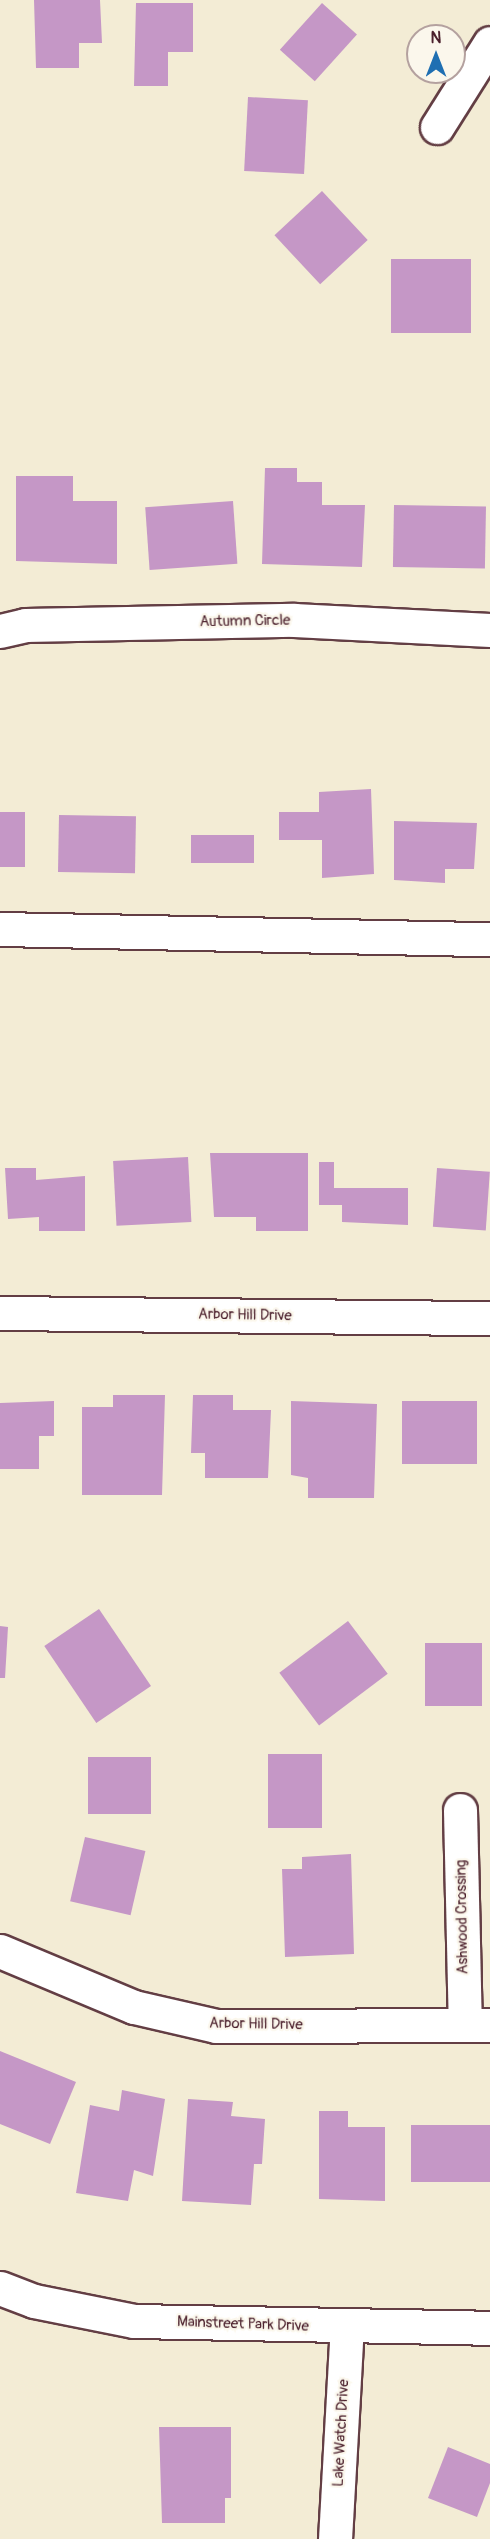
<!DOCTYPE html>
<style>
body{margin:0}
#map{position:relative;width:490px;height:2539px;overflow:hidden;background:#f3ecd5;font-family:Pangolin,sans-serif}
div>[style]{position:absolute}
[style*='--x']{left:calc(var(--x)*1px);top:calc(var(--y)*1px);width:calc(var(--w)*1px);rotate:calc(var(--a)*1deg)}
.building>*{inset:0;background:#c597c6;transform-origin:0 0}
.roads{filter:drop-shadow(2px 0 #633e44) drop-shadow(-2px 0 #633e44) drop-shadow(0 2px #633e44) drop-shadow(0 -2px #633e44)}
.minor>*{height:33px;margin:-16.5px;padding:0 16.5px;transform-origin:16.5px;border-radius:16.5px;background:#fff}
span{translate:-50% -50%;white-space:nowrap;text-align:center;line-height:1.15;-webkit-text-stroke:4.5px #fbf7ec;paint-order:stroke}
.street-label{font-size:15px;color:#4a1f2b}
.north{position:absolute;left:406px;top:24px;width:60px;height:60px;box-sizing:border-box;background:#fbf7ec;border:2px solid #b4a19f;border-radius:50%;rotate:0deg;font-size:16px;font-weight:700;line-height:24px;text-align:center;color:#4a1f2b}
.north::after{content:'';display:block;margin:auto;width:21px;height:27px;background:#1f6fb2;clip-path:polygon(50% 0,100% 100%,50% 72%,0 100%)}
</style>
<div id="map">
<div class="building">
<i style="clip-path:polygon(34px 0,100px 0,102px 43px,79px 43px,79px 68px,36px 68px)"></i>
<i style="clip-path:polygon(136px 3px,193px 3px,193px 52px,168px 52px,168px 86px,134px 86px)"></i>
<i style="left:322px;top:3px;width:47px;height:63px;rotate:42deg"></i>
<i style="left:248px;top:97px;width:60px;height:74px;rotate:3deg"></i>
<i style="left:322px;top:191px;width:67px;height:65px;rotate:47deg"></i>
<i style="left:391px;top:259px;width:80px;height:74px"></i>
<i style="clip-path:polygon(265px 468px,297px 468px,297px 482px,322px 482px,322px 505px,365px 505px,362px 567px,262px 564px)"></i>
<i style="clip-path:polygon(16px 476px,73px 476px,73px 501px,117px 501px,117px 564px,16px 561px)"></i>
<i style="left:233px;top:501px;width:63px;height:88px;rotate:86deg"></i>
<i style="left:394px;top:505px;width:92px;height:62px;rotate:1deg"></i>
<i style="clip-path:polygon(371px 789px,374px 874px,322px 878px,322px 840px,279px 840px,279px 812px,319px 812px,319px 792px)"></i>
<i style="left:0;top:812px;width:25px;height:55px"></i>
<i style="left:59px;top:815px;width:77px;height:57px;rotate:1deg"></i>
<i style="clip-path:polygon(394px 821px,477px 823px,474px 869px,445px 869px,445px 883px,394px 880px)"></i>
<i style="left:254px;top:835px;width:28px;height:63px;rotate:90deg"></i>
<i style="clip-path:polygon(210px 1153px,308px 1153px,308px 1231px,256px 1231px,256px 1217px,214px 1217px)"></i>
<i style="left:188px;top:1157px;width:65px;height:75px;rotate:87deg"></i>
<i style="clip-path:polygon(319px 1162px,334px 1162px,334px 1188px,408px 1188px,408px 1225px,342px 1222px,342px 1205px,319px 1205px)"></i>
<i style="clip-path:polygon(5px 1168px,36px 1168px,36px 1180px,85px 1176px,85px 1231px,39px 1231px,39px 1217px,8px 1219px)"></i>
<i style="left:437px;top:1168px;width:53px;height:59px;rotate:4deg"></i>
<i style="clip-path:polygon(113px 1395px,165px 1395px,162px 1495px,82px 1495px,82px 1407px,113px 1407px)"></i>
<i style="clip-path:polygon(193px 1395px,233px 1395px,233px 1410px,271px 1410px,268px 1478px,205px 1478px,205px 1453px,191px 1453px)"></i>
<i style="clip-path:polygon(54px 1401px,54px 1436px,39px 1436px,39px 1469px,0 1469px,0 1403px)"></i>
<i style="clip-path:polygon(291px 1401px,377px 1404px,374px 1498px,308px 1498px,308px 1478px,291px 1475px)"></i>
<i style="left:402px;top:1401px;width:75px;height:63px"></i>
<i style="left:99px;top:1609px;width:93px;height:66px;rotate:56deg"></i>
<i style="left:348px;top:1621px;width:66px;height:86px;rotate:53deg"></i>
<i style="clip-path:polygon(0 1626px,8px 1627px,5px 1678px,0 1678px)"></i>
<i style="left:425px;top:1643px;width:57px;height:63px"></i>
<i style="left:268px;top:1754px;width:54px;height:74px"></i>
<i style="left:88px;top:1757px;width:63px;height:57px"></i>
<i style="left:85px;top:1837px;width:62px;height:66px;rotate:13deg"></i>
<i style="clip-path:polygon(351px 1854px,354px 1954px,285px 1957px,282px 1869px,302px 1869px,302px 1857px)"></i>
<i style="clip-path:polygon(0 2051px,76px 2082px,50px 2144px,0 2124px)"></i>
<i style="clip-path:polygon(122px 2090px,165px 2099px,153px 2176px,134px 2170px,128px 2201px,76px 2193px,90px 2105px,119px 2111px)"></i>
<i style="clip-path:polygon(188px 2099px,233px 2102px,231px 2116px,265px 2119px,262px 2164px,254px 2164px,251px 2205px,182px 2201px)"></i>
<i style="clip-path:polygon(319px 2111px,348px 2111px,348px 2127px,385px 2127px,385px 2201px,319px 2199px)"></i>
<i style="left:411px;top:2125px;width:79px;height:57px"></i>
<i style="clip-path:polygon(159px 2427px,231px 2427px,231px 2498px,225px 2498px,225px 2523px,162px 2523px)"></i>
<i style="clip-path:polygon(448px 2447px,490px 2464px,490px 2483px,477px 2517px,428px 2498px)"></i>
</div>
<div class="roads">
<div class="minor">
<i style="--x:437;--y:127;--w:99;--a:-57.8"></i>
<i style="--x:0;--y:631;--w:26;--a:-13"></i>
<i style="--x:25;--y:625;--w:269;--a:-1.1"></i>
<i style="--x:294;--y:620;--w:196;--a:2.9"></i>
<i style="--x:0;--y:929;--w:490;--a:1.2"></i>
<i style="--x:0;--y:1313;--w:490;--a:0.6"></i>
<i style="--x:460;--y:1810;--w:214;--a:88.7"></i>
<i style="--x:0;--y:1951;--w:145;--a:22.7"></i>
<i style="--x:134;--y:2007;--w:84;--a:13"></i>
<i style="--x:216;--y:2026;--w:274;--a:-0.2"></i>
<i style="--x:0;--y:2288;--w:36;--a:21"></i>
<i style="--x:34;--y:2301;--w:102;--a:11.3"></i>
<i style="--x:134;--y:2321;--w:356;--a:1.1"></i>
<i style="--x:335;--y:2539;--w:213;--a:-86.8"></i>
</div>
</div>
<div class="street-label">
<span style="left:245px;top:621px;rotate:-1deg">Autumn Circle</span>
<span style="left:245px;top:1315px;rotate:1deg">Arbor Hill Drive</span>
<span style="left:462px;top:1917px;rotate:-91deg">Ashwood Crossing</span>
<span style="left:256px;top:2024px;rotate:1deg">Arbor Hill Drive</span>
<span style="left:243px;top:2324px;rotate:2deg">Mainstreet Park Drive</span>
<span style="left:341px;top:2433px;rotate:-87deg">Lake Watch Drive</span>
</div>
<div class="north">N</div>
</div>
